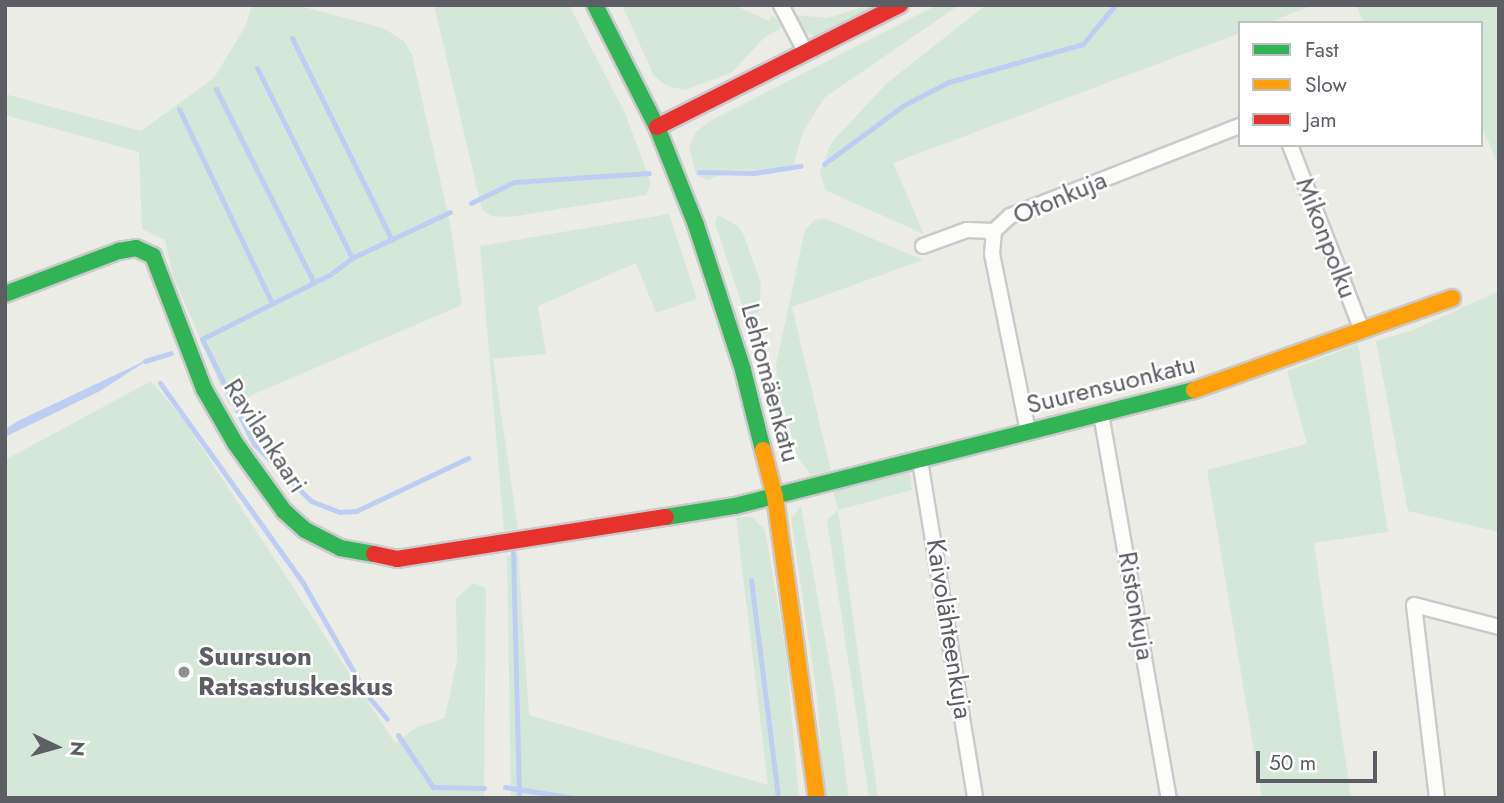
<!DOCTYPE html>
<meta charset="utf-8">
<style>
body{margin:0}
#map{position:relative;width:1504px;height:803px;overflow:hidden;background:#ecece7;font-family:Jost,sans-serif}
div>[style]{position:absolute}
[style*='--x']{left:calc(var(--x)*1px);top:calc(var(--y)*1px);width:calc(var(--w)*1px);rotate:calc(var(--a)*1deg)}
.green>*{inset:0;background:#d5e7d8}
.water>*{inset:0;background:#becef3}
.stream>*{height:5px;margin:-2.5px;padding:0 2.5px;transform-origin:2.5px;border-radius:2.5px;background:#becef3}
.roads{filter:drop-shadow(2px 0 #cacaca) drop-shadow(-2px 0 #cacaca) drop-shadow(0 2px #cacaca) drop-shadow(0 -2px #cacaca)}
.street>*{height:14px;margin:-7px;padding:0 7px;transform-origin:7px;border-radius:7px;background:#fcfcfb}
.fast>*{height:16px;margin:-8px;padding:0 8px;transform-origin:8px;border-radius:8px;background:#30b455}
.slow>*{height:16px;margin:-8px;padding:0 8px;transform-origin:8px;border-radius:8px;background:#ff9f0a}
.jam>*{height:16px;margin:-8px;padding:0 8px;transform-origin:8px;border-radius:8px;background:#e5322d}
.dots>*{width:19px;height:19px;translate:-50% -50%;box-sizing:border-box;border:4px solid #fff;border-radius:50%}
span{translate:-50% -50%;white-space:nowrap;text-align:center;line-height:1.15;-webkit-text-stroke:5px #fff;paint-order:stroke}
.street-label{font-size:26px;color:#5c5e64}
.poi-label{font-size:26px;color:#5c5e64;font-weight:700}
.left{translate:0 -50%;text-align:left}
.frame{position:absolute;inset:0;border:7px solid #5c5e64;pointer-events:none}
.legend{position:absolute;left:1238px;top:21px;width:245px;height:126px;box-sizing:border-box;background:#fff;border:2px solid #bebfc1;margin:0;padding:9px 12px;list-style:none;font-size:21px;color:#5c5e64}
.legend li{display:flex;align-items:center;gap:14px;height:35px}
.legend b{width:35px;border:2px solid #bebfc1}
.north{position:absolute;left:21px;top:712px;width:70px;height:70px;-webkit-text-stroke:5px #fff;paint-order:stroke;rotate:95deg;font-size:19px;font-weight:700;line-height:28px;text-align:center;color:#5c5e64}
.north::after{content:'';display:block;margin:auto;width:24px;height:32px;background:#5c5e64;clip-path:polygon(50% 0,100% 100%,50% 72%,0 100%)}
.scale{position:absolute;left:1256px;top:751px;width:121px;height:32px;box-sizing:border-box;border:4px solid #5c5e64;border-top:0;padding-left:9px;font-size:21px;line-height:24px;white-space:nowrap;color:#5c5e64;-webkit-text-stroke:5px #fff;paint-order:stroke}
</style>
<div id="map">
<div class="green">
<i style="clip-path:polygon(252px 5px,296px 5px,383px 28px,404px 41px,412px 55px,451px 228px,462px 305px,229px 405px,173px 276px,165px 240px,142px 229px,139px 152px,5px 115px,5px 94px,141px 131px,214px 78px,246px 25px)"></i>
<i style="clip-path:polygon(434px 5px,569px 5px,625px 113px,651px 183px,646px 195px,510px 217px,492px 216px,482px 210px)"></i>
<i style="clip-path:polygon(622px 5px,734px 5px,769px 21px,772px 15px,781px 24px,779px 30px,765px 37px,731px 73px,685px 90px,667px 86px,654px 76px)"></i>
<i style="clip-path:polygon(870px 5px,883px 5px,816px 37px,805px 32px,797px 15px,827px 18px)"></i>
<i style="clip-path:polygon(937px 5px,959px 5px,824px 98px,803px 132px,793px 165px,777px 171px,734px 170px,707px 180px,696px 175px,689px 146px,696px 132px,710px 121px)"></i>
<i style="clip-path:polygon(986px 5px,1313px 5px,1267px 23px,1240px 23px,1240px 33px,893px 163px,924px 234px,825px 190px,820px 172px,831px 143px,887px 83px)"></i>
<i style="clip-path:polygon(1356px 5px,1499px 5px,1499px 167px,1481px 124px,1481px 23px,1364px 23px)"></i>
<i style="clip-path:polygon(669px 214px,697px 299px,656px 313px,636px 263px,538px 306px,546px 354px,493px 359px,518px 529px,504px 530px,480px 246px)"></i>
<i style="clip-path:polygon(718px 215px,738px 226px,744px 236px,761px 283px,759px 311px,753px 315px,744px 311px,715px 223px)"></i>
<i style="clip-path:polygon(824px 218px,923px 260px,792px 307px,831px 471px,811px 475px,798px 457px,779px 395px,776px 365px,805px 230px,814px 220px)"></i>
<i style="clip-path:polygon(1499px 291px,1499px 532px,1408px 511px,1376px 341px,1413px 330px)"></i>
<i style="clip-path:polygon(1358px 344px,1388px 532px,1314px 543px,1351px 798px,1262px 798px,1207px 470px,1307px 444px,1287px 371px)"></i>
<i style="clip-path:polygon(151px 381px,183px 419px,395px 743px,417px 727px,445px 718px,457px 660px,456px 599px,473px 583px,486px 588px,484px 798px,5px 798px,5px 460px)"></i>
<i style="clip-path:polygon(905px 473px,910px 475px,912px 490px,838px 510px,878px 798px,869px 798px,827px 520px,838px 510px,833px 491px)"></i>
<i style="clip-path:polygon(801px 506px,834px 688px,849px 798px,825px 798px,817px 696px,791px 519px)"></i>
<i style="clip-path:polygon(736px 517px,752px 517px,765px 530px,786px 653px,799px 798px,511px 798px,507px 556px,518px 553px,529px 715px,768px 785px)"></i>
</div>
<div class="water">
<i style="clip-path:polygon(151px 358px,100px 391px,5px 437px,5px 429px,20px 420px)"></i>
</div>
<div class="stream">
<i style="--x:292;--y:38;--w:225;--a:63.7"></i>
<i style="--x:257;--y:68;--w:212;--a:63.4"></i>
<i style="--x:216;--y:89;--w:215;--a:63.2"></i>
<i style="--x:179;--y:109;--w:215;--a:64.4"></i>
<i style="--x:824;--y:164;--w:99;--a:-36.4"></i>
<i style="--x:904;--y:105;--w:51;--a:-27.1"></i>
<i style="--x:949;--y:82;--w:139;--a:-15.8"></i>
<i style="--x:1083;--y:44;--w:50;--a:-50.6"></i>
<i style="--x:699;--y:172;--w:55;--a:1"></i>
<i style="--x:754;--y:173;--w:47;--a:-8.7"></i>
<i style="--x:471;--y:203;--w:48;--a:-26"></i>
<i style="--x:514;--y:182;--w:135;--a:-3.8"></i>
<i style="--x:450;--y:212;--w:108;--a:154.9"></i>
<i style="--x:352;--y:258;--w:26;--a:143"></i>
<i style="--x:331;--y:274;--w:144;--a:153.3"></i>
<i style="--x:202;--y:339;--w:117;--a:63.7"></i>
<i style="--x:254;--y:444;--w:81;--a:45"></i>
<i style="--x:311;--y:501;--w:30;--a:21"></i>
<i style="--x:339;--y:512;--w:17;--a:-3"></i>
<i style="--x:356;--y:511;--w:124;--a:-25.3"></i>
<i style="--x:145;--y:361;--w:27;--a:-17"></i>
<i style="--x:160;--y:383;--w:246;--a:54.4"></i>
<i style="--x:303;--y:583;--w:129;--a:60.3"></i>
<i style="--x:367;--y:695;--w:31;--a:50"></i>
<i style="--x:513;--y:552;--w:246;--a:88.6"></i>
<i style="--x:751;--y:580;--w:220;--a:82.9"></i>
<i style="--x:398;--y:735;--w:63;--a:56.1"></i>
<i style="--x:433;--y:787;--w:51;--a:1.1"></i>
<i style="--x:505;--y:787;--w:70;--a:9.1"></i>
</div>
<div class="roads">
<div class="street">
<i style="--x:781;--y:5;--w:54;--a:62.5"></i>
<i style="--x:1290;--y:145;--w:199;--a:68.8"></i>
<i style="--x:923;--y:246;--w:47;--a:-20"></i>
<i style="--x:967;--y:230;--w:27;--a:2"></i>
<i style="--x:1101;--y:414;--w:390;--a:80"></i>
<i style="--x:1028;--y:431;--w:181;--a:-101.5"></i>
<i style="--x:992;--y:254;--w:23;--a:-85"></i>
<i style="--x:994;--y:231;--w:22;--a:-43"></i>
<i style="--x:1010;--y:216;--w:247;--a:-21.4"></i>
<i style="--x:920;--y:461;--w:341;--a:80.7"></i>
<i style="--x:1437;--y:798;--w:194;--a:-96.8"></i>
<i style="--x:1414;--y:605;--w:88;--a:14.5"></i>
</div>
<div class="fast">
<i style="--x:595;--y:5;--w:137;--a:63.1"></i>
<i style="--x:657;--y:127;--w:105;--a:68.3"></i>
<i style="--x:696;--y:225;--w:152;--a:72"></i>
<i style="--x:743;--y:370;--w:82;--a:76"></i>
<i style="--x:5;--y:294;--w:122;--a:-20.7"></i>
<i style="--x:119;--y:251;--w:17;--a:-10"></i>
<i style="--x:136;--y:248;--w:19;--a:25"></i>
<i style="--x:153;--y:256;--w:142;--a:69"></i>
<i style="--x:204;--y:389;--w:62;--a:60.1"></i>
<i style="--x:235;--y:443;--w:84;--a:54.2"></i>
<i style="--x:284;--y:511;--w:28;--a:42"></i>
<i style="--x:305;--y:530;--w:39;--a:27"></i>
<i style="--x:340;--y:548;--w:35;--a:10"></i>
<i style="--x:666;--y:517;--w:70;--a:-9.1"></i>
<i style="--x:735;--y:506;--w:473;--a:-14.2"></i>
</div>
<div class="slow">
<i style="--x:1194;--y:390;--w:274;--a:-19.6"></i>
<i style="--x:763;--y:450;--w:49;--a:75.7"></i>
<i style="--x:775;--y:497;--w:304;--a:82.1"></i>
</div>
<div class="jam">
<i style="--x:657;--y:127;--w:272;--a:-26.7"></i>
<i style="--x:374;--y:554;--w:24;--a:12"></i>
<i style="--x:397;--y:559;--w:272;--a:-8.9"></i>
</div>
</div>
<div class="dots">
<i style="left:184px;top:672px;background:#8e9092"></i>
</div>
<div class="street-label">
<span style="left:1060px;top:198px;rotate:-23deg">Otonkuja</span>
<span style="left:1326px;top:238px;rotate:69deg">Mikonpolku</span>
<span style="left:770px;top:383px;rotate:75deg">Lehtomäenkatu</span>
<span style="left:1111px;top:385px;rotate:-14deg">Suurensuonkatu</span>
<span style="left:265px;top:436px;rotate:57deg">Ravilankaari</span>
<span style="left:1136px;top:606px;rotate:80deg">Ristonkuja</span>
<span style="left:949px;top:629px;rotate:81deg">Kaivolähteenkuja</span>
</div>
<div class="poi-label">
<span class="left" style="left:198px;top:672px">Suursuon<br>Ratsastuskeskus</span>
</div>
<div class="frame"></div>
<ul class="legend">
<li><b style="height:9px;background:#30b455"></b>Fast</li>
<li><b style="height:9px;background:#ff9f0a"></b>Slow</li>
<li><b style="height:9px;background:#e5322d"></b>Jam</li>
</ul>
<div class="north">N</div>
<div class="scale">50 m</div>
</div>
